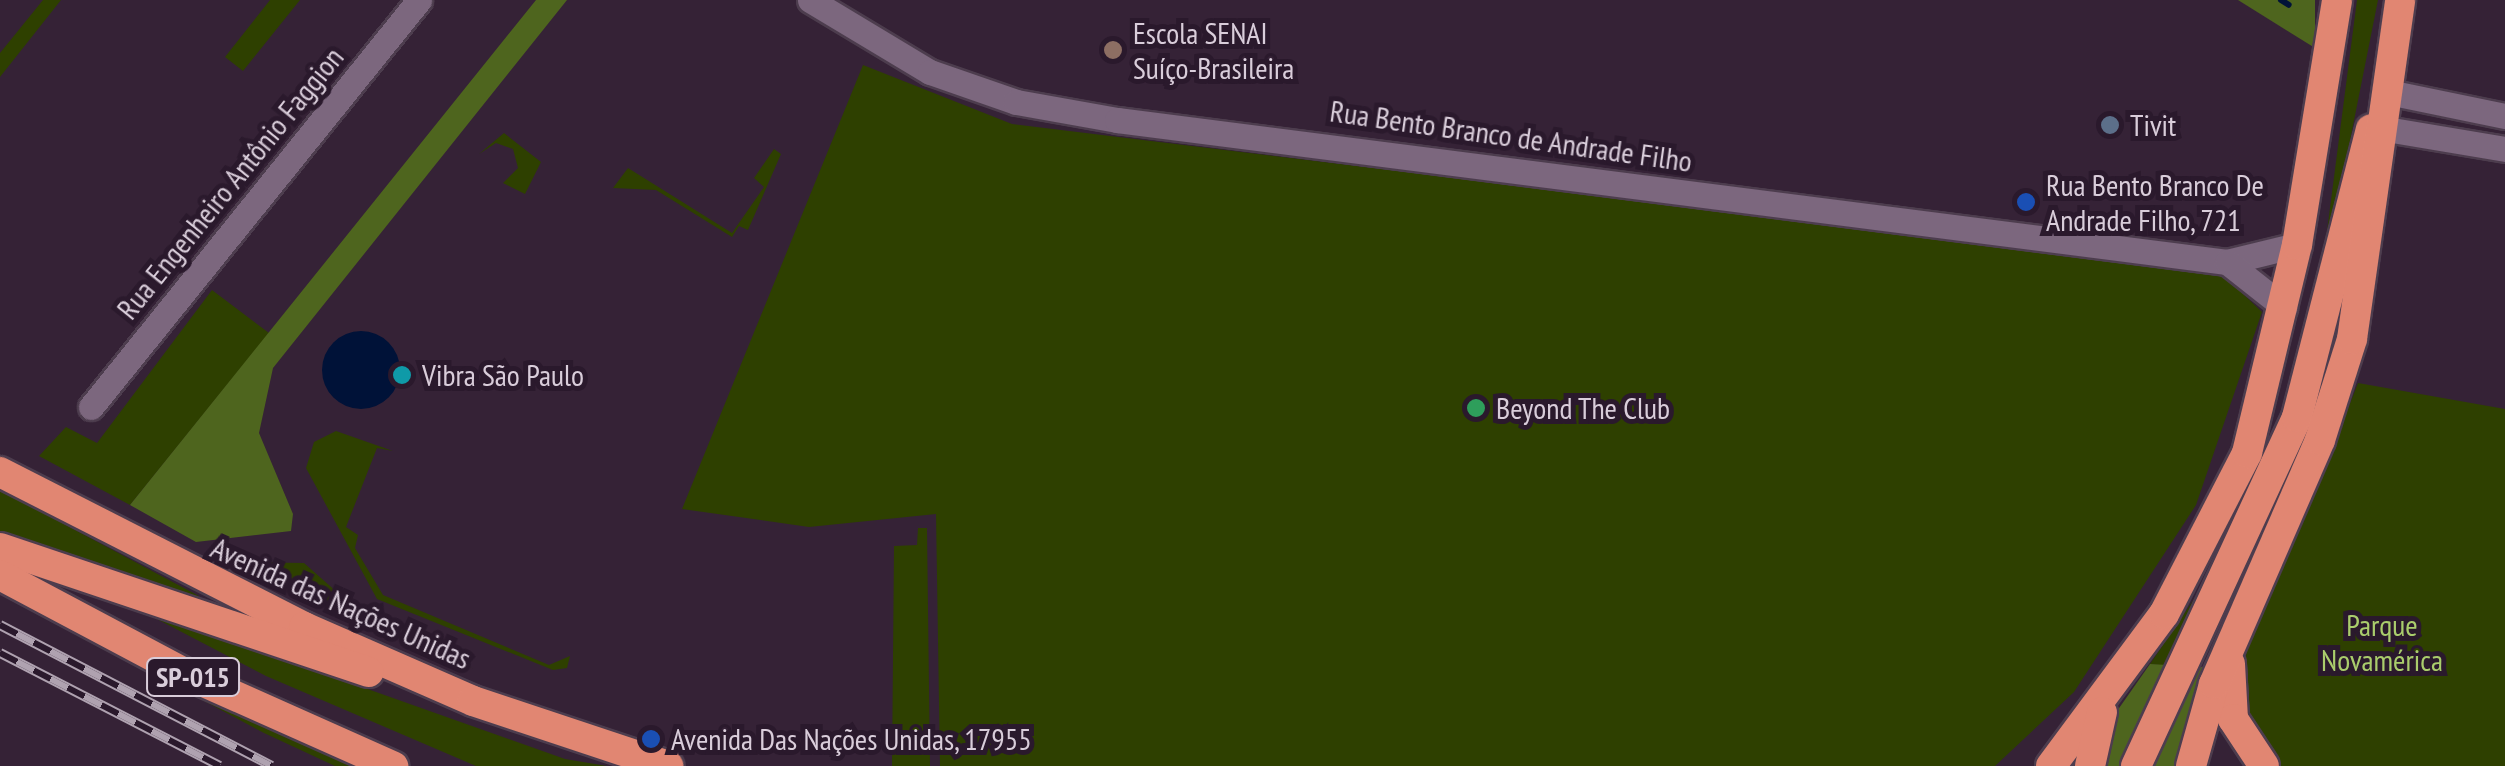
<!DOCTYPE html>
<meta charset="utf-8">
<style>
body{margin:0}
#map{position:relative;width:2505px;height:766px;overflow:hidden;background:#352236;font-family:"PT Sans Narrow",sans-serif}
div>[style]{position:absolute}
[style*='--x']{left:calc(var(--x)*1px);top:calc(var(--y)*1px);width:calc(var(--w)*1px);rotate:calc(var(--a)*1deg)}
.green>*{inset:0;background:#2e4000}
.forest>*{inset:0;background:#4e651e}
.water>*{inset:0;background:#001238}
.round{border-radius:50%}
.stream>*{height:6px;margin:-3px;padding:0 3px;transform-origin:3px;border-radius:3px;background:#001238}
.roads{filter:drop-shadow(2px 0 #4d3d4e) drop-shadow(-2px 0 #4d3d4e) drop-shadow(0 2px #4d3d4e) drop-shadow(0 -2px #4d3d4e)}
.minor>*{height:25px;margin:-12.5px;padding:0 12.5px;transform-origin:12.5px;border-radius:12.5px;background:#7c677e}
.highway>*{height:30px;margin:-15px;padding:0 15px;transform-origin:15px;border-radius:15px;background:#e18672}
.rail>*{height:10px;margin-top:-5px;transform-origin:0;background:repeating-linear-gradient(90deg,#2a192c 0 19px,#afa2b0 0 38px);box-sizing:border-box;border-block:2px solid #afa2b0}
.dots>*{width:28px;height:28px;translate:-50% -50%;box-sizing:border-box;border:5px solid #2a192c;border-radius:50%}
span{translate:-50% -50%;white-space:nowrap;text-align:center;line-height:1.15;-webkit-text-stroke:10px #2a192c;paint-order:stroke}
.shield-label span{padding:2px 8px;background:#2a192c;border:2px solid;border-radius:8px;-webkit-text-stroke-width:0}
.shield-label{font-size:28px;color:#d9cdda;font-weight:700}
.poi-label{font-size:30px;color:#d9cdda}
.left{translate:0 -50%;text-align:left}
.street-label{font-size:30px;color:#d9cdda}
.park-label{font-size:30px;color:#aacd6c}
</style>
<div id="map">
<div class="green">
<i style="clip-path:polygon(43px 0,61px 0,0 77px,0 53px)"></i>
<i style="clip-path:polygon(270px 0,300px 0,243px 71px,225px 57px)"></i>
<i style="clip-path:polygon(2357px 0,2378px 0,2338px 201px,2286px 422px,2171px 666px,2150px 664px,2215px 568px,2281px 421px,2324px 254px)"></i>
<i style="clip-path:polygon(863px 65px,1012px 124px,2219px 271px,2262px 312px,2196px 505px,2074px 692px,1995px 766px,940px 766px,936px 514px,809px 527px,682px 509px)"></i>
<i style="clip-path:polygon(504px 133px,541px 162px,525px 194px,503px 183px,518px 168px,513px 149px,496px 143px,479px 154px)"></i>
<i style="clip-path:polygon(774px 149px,781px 154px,748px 230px,739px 226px,732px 237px,656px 190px,613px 188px,628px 168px,732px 233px,764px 187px,754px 178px)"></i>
<i style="clip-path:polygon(212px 290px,269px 333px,130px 505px,39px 456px,66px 427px,97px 443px)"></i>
<i style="clip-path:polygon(2358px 383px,2505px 409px,2505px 766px,2280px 766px,2241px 706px,2249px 626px,2304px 521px)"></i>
<i style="clip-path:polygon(336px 431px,393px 451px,377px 448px,346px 527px,358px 535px,355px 548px,383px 595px,549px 665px,570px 656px,567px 668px,553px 670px,377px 599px,306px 468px,314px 442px)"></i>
<i style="clip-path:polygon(0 490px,199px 596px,195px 605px,0 532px)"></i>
<i style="clip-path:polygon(918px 528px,927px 528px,930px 766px,892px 766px,894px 546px,917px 545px)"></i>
<i style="clip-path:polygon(236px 562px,304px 563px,373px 624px,474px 669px,364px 623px)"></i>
<i style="clip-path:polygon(0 592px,180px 685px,357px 766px,335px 766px,264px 733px)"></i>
<i style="clip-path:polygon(128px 604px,565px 759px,607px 766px,476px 766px,266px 676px)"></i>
</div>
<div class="forest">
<i style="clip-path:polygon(536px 0,567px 0,273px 368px,259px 433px,293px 514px,291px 531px,196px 542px,130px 505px)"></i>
<i style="clip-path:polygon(2238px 0,2315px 0,2315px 48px)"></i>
<i style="clip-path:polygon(2224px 627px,2183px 766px,2103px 766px,2110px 721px,2150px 664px,2203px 667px)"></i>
</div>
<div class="water">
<i class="round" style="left:322px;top:331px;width:78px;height:78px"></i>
</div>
<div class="stream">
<i style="--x:2281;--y:0;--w:9;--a:32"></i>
</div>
<div class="roads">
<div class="minor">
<i style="--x:810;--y:0;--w:140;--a:31"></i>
<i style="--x:930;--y:72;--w:91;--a:19.2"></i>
<i style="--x:1016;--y:102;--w:103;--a:10.1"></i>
<i style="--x:1117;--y:120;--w:1119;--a:7.29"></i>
<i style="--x:2227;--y:262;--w:72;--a:-13.7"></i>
<i style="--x:2393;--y:93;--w:114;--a:11.6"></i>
<i style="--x:2386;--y:129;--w:121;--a:9.5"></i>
<i style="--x:2227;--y:262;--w:73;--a:38.3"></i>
<i style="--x:91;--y:407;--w:523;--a:-51.13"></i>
</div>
<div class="highway">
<i style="--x:0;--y:472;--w:341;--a:27"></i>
<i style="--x:304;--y:627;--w:184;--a:23.6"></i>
<i style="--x:473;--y:701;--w:206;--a:18.4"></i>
<i style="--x:0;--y:548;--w:389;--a:18.6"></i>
<i style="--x:0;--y:575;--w:211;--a:28"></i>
<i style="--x:186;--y:674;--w:227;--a:24"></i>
<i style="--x:2230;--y:664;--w:55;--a:86.9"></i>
<i style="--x:2233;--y:719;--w:56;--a:56.6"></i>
<i style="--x:2051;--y:766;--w:189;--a:-53.4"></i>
<i style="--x:2164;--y:614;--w:181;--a:-62.7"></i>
<i style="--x:2247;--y:453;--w:214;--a:-76.5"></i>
<i style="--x:2297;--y:245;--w:248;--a:-80.7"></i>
<i style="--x:2090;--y:766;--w:55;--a:-77.5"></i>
<i style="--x:2136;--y:766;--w:384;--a:-65.2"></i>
<i style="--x:2297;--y:417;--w:297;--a:-75.6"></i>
<i style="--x:2191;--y:766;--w:85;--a:-74.3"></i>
<i style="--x:2214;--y:684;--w:266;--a:-66.5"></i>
<i style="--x:2320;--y:440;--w:106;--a:-72.4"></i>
<i style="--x:2352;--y:339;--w:342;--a:-81.9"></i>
</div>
</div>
<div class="rail">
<i style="--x:0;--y:625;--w:306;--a:27.4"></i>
<i style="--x:0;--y:653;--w:247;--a:27.2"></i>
</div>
<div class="dots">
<i style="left:1113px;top:50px;background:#8d6e63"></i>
<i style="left:2110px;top:125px;background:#5c6f8a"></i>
<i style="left:2026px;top:202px;background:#1a4fb4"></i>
<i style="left:402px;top:375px;background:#0f9aa8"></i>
<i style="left:1476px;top:408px;background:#2e9e5b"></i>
<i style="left:651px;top:739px;background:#1a4fb4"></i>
</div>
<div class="shield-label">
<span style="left:193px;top:677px">SP-015</span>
</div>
<div class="poi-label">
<span class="left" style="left:1133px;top:50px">Escola SENAI<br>Suíço-Brasileira</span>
<span class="left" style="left:2130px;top:125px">Tivit</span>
<span class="left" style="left:2046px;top:202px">Rua Bento Branco De<br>Andrade Filho, 721</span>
<span class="left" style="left:422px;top:375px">Vibra São Paulo</span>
<span class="left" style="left:1496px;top:408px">Beyond The Club</span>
<span class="left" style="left:671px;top:739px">Avenida Das Nações Unidas, 17955</span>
</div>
<div class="street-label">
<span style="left:1511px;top:136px;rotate:8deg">Rua Bento Branco de Andrade Filho</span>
<span style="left:230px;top:183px;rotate:-51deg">Rua Engenheiro Antônio Faggion</span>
<span style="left:341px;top:603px;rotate:24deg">Avenida das Nações Unidas</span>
</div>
<div class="park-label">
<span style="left:2382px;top:642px">Parque<br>Novamérica</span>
</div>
</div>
